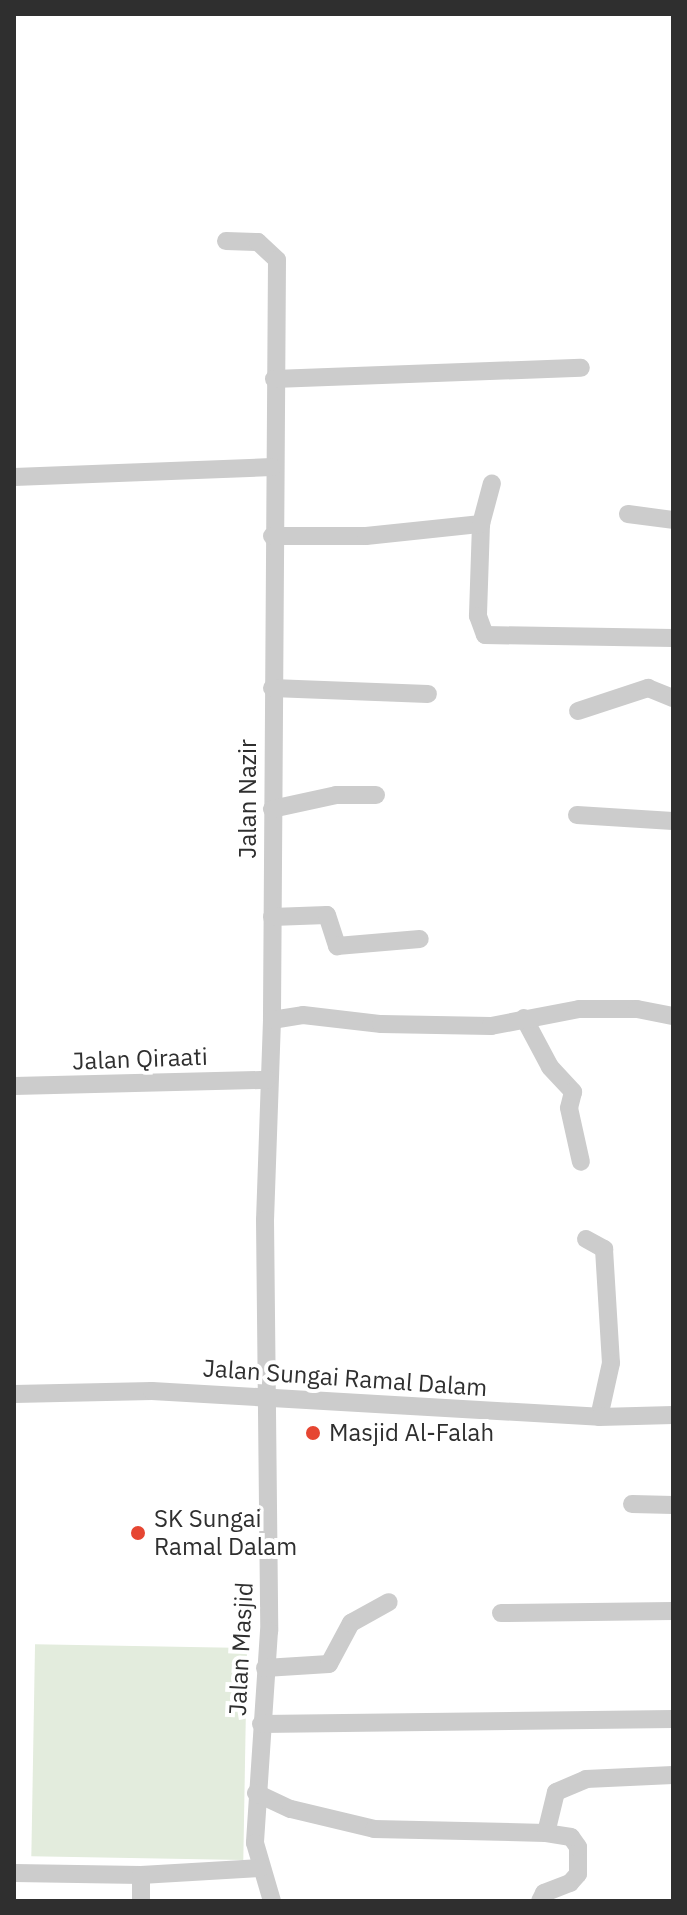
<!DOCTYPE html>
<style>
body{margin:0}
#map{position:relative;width:687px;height:1915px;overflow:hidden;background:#fff;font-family:"IBM Plex Sans",sans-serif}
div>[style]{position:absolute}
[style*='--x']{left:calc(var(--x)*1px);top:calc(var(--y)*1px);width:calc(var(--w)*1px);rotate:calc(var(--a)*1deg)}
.green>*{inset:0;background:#e3ecdd;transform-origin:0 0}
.minor>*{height:18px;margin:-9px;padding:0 9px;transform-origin:9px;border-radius:9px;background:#ccc}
.dots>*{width:22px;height:22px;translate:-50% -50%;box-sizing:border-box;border:4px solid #fff;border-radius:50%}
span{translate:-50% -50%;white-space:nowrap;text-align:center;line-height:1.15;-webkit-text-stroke:8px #fff;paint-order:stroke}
.street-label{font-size:24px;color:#2f2f2f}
.poi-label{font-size:24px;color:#2f2f2f}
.left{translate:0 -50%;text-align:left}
.frame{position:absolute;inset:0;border:16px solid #2f2f2f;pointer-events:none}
</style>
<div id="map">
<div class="green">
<i style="left:247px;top:1648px;width:212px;height:212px;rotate:91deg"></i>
</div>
<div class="minor">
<i style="--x:226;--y:241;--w:32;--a:2"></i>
<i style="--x:258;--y:242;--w:26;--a:43"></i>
<i style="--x:277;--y:260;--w:760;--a:90.38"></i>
<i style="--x:272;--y:1020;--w:200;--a:92"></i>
<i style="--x:265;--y:1220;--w:411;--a:89.4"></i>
<i style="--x:269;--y:1631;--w:212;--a:93.8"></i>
<i style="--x:255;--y:1843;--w:60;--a:73.7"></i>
<i style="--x:274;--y:379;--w:307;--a:-2.1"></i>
<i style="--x:14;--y:477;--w:258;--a:-2.2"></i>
<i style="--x:628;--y:514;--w:45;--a:7.6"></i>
<i style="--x:481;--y:524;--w:92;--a:91.9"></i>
<i style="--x:478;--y:616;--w:20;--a:70"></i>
<i style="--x:485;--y:635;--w:188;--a:0.9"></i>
<i style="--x:272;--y:536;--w:94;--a:0"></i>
<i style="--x:366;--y:536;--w:116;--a:-6"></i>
<i style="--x:481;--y:524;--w:42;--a:-75"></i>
<i style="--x:272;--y:688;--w:156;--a:2.2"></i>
<i style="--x:578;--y:711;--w:74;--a:-18.2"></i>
<i style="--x:648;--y:688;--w:27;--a:22"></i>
<i style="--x:272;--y:809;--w:66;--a:-12.3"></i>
<i style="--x:336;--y:795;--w:40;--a:0"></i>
<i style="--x:577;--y:815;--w:96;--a:3.6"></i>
<i style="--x:272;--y:917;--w:55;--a:-2.1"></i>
<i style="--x:327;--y:915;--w:33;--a:72"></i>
<i style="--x:337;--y:946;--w:83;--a:-4.8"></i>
<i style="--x:524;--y:1018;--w:55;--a:62"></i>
<i style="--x:550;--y:1067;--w:34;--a:47"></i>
<i style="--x:573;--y:1092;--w:16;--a:104"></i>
<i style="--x:569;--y:1108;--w:55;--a:77.5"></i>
<i style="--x:272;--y:1020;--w:31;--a:-9"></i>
<i style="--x:303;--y:1015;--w:79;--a:6.6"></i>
<i style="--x:381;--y:1024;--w:110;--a:1"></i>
<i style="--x:491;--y:1026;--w:90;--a:-10.9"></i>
<i style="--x:579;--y:1009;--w:58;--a:0"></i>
<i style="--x:637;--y:1009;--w:37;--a:11"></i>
<i style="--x:14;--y:1086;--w:253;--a:-1.4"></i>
<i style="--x:586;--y:1239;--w:21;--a:29"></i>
<i style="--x:604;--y:1249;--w:114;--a:86.5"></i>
<i style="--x:611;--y:1363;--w:55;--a:102.5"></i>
<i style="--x:14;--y:1394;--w:138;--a:-1.2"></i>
<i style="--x:152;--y:1391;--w:448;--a:3.3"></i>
<i style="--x:599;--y:1417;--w:74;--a:-1.5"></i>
<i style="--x:632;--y:1504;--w:41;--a:1.4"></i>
<i style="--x:501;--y:1613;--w:172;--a:-0.7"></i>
<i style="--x:265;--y:1668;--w:64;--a:-3.6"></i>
<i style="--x:329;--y:1664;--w:47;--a:-61.8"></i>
<i style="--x:351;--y:1623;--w:43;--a:-28.9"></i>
<i style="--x:261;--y:1724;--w:412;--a:-0.7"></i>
<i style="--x:256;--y:1793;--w:38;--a:25"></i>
<i style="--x:291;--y:1809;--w:85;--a:13.5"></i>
<i style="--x:374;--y:1829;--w:172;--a:1.3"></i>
<i style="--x:14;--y:1873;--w:127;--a:0.9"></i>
<i style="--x:141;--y:1875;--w:119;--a:-3.4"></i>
<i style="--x:141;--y:1875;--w:26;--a:90"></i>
<i style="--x:540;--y:1901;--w:9;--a:-63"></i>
<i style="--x:544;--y:1893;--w:28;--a:-21"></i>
<i style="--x:570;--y:1883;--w:12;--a:-48"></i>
<i style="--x:578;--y:1874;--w:27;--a:-90"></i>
<i style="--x:578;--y:1847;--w:12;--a:-125"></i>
<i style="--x:571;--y:1837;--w:25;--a:-171"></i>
<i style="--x:546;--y:1833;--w:42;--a:-76.3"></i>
<i style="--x:556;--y:1792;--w:33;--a:-23"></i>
<i style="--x:586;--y:1779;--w:87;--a:-2.6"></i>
</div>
<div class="dots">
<i style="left:313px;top:1433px;background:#e64632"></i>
<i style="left:138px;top:1533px;background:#e64632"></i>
</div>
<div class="street-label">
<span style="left:248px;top:799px;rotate:-90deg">Jalan Nazir</span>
<span style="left:140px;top:1059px;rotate:-2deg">Jalan Qiraati</span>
<span style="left:345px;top:1378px;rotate:4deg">Jalan Sungai Ramal Dalam</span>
<span style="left:241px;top:1649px;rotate:-87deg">Jalan Masjid</span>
</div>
<div class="poi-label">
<span class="left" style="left:329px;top:1433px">Masjid Al-Falah</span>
<span class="left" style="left:154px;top:1533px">SK Sungai<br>Ramal Dalam</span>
</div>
<div class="frame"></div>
</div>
